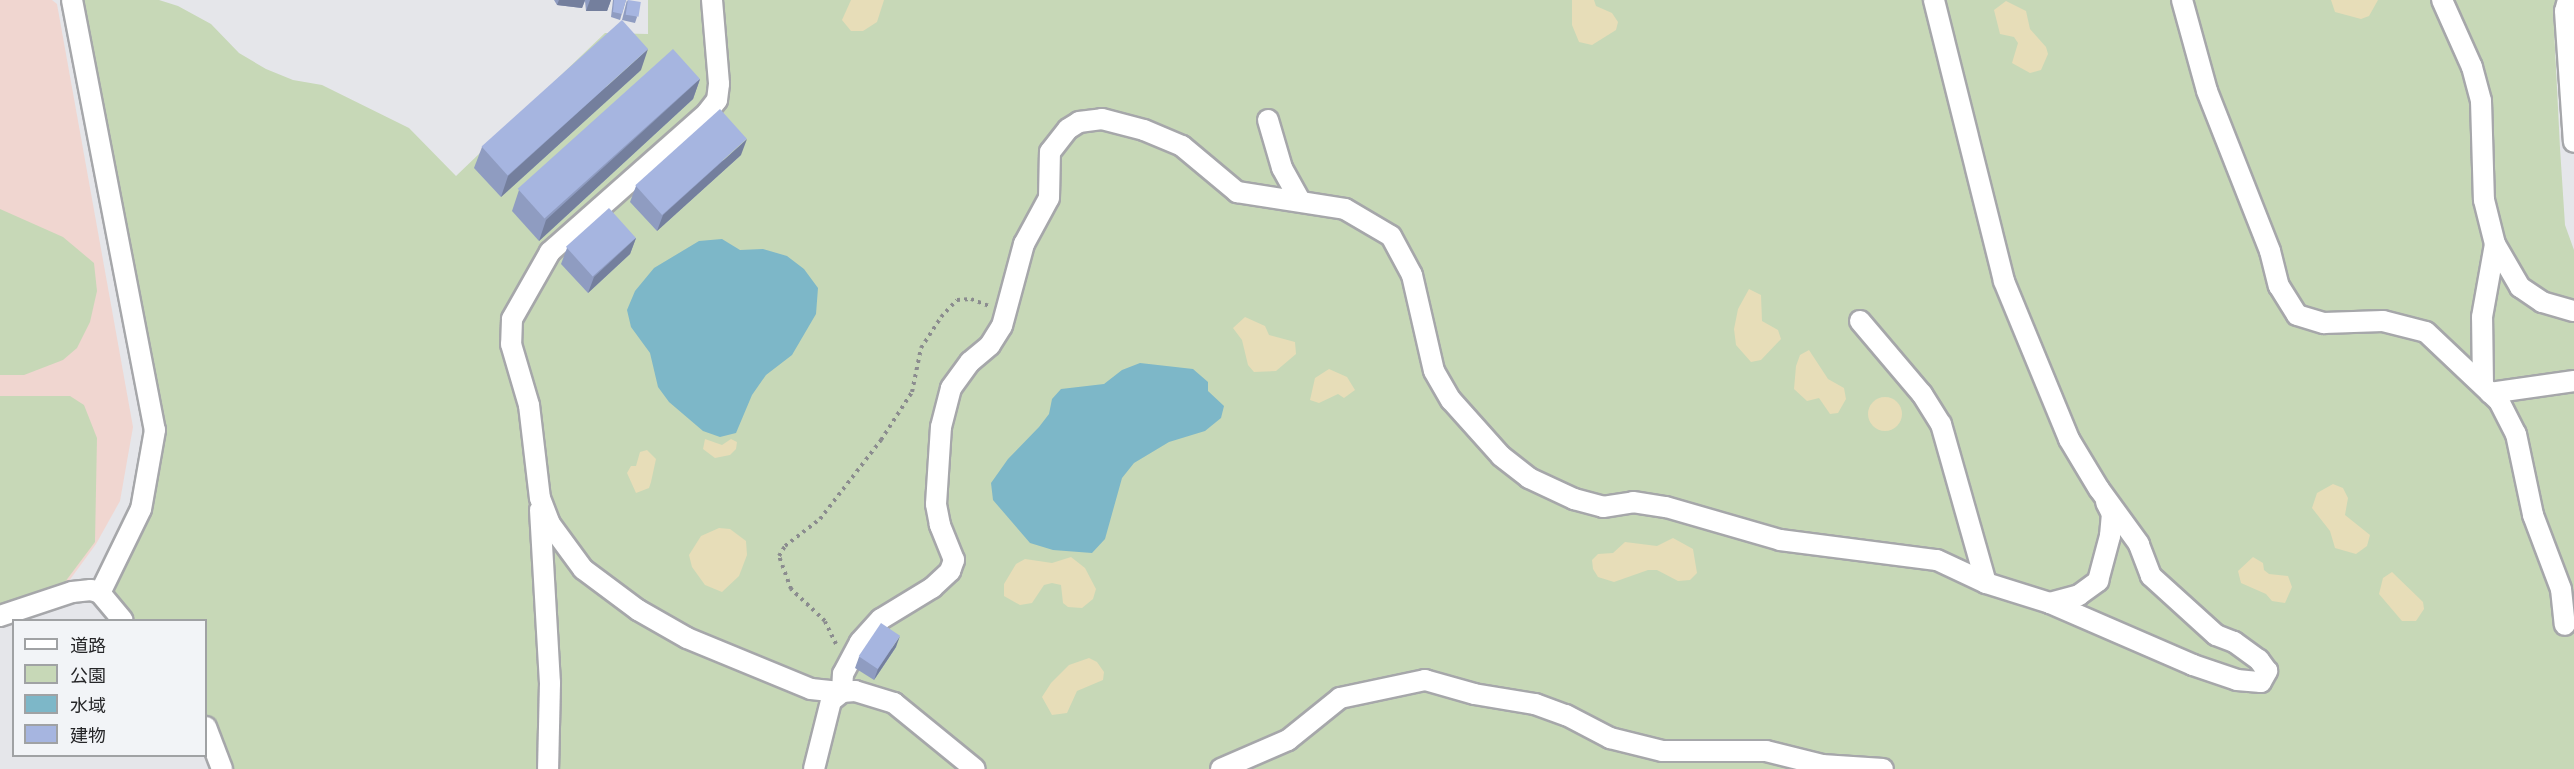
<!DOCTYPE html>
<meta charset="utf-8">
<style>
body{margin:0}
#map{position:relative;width:2574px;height:769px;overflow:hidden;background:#e5e6ea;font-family:"Libre Baskerville","Noto Sans JP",serif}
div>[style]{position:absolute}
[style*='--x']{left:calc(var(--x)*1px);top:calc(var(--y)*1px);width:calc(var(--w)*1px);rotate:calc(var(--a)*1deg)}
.education>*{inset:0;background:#f0d6d0}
.green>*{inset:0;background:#c7d8b7}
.sand>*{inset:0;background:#e7ddb8}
.round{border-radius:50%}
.water>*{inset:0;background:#7db7c8}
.path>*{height:4px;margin-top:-2px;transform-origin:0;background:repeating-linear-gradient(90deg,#8b8c8f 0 3px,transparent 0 7.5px)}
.roads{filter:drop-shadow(2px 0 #a6a7aa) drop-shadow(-2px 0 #a6a7aa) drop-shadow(0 2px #a6a7aa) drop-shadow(0 -2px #a6a7aa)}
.minor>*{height:20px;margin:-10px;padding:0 10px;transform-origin:10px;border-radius:10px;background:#fff}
.wall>*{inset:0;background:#8f9cc1}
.shaded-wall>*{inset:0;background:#747f9d}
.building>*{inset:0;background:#a6b5e0;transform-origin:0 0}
span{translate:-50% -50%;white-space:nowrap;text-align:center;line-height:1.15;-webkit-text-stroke:4.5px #f2f4f7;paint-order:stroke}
.legend{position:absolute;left:12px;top:619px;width:195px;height:138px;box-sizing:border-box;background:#f2f4f7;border:2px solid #a0a2a4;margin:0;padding:8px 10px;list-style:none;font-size:18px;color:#262628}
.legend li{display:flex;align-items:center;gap:12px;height:30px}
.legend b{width:30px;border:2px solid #a0a2a4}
</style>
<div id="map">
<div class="education">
<i style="clip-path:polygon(0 0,52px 0,57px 4px,133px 427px,120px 501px,96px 544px,66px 585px,0 606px)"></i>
</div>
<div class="green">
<i style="clip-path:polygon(81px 0,159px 0,178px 6px,211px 24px,239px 53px,266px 69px,293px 80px,322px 85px,409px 128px,456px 176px,605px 33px,648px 34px,648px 0,2560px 0,2554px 28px,2560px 148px,2565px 225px,2574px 250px,2574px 769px,228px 769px,206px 716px,206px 620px,132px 620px,109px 595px,163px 438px,142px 311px)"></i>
<i style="clip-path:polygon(0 209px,63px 237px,94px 263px,97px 291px,90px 322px,77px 348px,63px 360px,24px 375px,0 375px)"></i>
<i style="clip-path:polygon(0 396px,70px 396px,84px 405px,97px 438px,95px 542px,65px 582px,0 604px)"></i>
</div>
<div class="sand">
<i style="clip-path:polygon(851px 0,884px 0,877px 22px,863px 31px,851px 31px,842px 20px)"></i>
<i style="clip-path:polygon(1572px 0,1594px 0,1596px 6px,1612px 13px,1618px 22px,1616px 30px,1592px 45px,1579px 42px,1572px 25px)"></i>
<i style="clip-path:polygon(2331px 0,2378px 0,2369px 16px,2361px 19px,2335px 12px)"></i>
<i style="clip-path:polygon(2006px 1px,2026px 11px,2030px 29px,2046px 47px,2048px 54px,2041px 70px,2030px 73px,2012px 63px,2018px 43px,2014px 37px,2000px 34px,1994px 10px)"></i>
<i style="clip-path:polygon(1749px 289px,1761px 295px,1762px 321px,1778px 330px,1781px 339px,1761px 360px,1751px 362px,1736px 345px,1734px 329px,1738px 309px)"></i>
<i style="clip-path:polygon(1245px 317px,1265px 326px,1269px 335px,1295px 342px,1296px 354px,1276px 371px,1254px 372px,1248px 365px,1242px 340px,1233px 328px)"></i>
<i style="clip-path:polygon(1809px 350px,1828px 379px,1844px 388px,1846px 399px,1838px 413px,1830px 414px,1819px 398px,1807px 401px,1794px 389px,1796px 366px,1800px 355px)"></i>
<i style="clip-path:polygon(1329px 369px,1347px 377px,1355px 390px,1344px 398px,1338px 394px,1319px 403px,1310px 400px,1315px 378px)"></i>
<i class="round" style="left:1868px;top:397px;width:34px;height:34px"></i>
<i style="clip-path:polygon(705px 439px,722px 445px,731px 439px,737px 442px,736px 449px,730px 455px,715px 458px,703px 449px)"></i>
<i style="clip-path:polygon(647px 450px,656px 459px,651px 482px,649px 488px,636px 493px,627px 473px,631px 466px,636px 466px,640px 452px)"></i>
<i style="clip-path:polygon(2333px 484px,2343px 488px,2348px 498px,2345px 515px,2370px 535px,2367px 546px,2356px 554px,2335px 548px,2330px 531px,2312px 508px,2317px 493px)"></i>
<i style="clip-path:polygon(719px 528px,730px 529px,746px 541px,747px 555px,739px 576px,722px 592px,705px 585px,692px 567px,689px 555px,701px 536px)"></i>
<i style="clip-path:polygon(1673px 538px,1693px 549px,1697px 573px,1690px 580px,1678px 581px,1657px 570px,1648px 570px,1614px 582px,1598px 577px,1593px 569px,1592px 560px,1598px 554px,1613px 553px,1625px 542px,1657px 546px)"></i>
<i style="clip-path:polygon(1071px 557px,1085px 568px,1096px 589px,1093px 599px,1082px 608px,1068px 607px,1063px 603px,1061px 585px,1052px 583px,1044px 585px,1032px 603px,1020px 605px,1004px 596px,1004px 584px,1016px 564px,1025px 559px,1052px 563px)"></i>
<i style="clip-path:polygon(2253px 557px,2263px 563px,2264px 570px,2269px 574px,2288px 576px,2292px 587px,2285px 603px,2272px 601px,2266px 594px,2241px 583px,2238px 571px)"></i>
<i style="clip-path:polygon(2392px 572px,2423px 602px,2424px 609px,2416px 621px,2402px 621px,2379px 594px,2383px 578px)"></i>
<i style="clip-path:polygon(1089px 658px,1097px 662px,1104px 672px,1103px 680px,1077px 691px,1067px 713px,1052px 715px,1042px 697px,1051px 683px,1069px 665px)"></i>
</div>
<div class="water">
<i style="clip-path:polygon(722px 239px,740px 250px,763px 249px,787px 256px,804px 269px,818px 288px,816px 314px,792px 355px,766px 375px,752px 395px,736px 433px,720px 437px,703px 431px,669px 402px,658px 387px,650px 353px,631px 327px,627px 310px,635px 291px,654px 268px,699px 241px)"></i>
<i style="clip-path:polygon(1140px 363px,1193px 369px,1208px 382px,1208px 391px,1224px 406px,1221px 418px,1205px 431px,1169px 442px,1134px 463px,1122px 478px,1105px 539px,1092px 553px,1053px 550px,1030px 543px,993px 500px,991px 483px,1008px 459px,1039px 427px,1049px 414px,1052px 399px,1061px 389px,1104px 384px,1122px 370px)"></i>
</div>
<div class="path">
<i style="--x:836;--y:644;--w:25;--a:-116"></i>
<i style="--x:825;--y:621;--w:47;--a:-136.7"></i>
<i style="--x:791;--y:589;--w:35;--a:-110"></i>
<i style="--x:779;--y:556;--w:12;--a:-59"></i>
<i style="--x:785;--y:546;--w:44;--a:-37.6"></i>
<i style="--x:820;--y:519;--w:100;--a:-52.3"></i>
<i style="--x:881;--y:440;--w:57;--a:-57.1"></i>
<i style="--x:912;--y:392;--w:45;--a:-78.4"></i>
<i style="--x:921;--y:348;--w:37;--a:-57"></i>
<i style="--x:941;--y:317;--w:23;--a:-47"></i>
<i style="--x:957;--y:300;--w:14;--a:-4"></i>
<i style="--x:971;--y:299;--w:19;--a:21"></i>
</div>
<div class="roads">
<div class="minor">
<i style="--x:72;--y:0;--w:438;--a:79.1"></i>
<i style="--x:155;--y:430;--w:80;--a:100"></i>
<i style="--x:141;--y:509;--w:93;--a:116"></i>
<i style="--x:712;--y:0;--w:84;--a:85.2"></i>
<i style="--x:719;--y:84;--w:16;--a:97"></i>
<i style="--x:717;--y:100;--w:16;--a:128"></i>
<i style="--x:707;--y:113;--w:210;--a:138.5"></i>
<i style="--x:550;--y:252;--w:77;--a:119.6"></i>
<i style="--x:512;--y:319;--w:25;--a:92"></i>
<i style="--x:511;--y:344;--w:64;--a:73.6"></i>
<i style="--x:529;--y:405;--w:94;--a:83.3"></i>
<i style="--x:540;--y:498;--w:28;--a:69"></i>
<i style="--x:550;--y:524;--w:56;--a:53.7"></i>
<i style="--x:583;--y:569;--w:69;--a:36.7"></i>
<i style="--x:638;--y:610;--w:56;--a:29.7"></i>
<i style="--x:687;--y:638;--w:134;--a:22.4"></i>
<i style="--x:811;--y:689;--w:31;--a:6"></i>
<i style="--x:842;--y:692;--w:18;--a:-87"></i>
<i style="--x:843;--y:674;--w:36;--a:-62"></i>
<i style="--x:860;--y:642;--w:31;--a:-48"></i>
<i style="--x:881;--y:619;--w:60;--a:-31.3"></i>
<i style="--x:932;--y:588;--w:25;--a:-43"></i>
<i style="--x:950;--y:571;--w:12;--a:-70"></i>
<i style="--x:954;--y:560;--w:38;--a:-112"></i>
<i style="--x:940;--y:525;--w:21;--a:-101"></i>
<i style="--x:936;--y:504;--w:77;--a:-86.3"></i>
<i style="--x:941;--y:427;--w:40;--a:-75.6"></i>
<i style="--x:951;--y:388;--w:32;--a:-54"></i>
<i style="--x:970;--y:362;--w:26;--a:-40"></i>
<i style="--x:990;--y:345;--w:22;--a:-58"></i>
<i style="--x:1002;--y:326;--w:85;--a:-75"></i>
<i style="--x:1024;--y:244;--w:52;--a:-61.5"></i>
<i style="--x:1049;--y:198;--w:46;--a:-88.8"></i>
<i style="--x:1050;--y:152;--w:29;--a:-52"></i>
<i style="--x:1068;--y:129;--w:13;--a:-32"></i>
<i style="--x:1079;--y:122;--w:23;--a:-7"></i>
<i style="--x:1102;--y:119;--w:43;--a:14.7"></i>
<i style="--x:1144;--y:130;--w:41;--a:22.8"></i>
<i style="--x:1182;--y:146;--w:72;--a:39.9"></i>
<i style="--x:1237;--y:192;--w:109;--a:8.9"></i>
<i style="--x:1345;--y:209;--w:53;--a:30.4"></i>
<i style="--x:1391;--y:236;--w:44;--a:61.7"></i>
<i style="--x:1412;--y:275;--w:98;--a:77.1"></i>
<i style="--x:1434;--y:371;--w:34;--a:60"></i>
<i style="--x:1451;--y:400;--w:75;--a:48.2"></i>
<i style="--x:1501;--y:456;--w:36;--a:38"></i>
<i style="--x:1529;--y:478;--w:50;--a:25"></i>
<i style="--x:1574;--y:499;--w:30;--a:15"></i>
<i style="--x:1603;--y:507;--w:30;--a:-9"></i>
<i style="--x:1633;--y:502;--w:33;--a:9"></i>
<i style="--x:1666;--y:507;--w:119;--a:16.1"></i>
<i style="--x:1780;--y:540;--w:158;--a:7.3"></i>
<i style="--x:1937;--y:560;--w:54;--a:25.1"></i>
<i style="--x:1986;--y:583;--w:67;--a:17.4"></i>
<i style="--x:2050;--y:603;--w:156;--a:23.4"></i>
<i style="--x:2193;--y:665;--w:46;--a:18.8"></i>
<i style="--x:2237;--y:680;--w:24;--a:5"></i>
<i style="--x:2261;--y:682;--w:13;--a:-61"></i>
<i style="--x:2267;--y:671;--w:14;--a:-126"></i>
<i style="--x:2259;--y:660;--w:31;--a:-144"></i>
<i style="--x:2234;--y:642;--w:19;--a:-159"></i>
<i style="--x:2216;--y:635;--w:88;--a:-137.8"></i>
<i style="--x:2151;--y:576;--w:34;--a:-111"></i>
<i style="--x:2139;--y:544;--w:68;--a:-126"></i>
<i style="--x:2099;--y:489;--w:58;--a:-121"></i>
<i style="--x:2069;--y:439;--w:171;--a:-112.4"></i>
<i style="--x:2004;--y:281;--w:290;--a:-104"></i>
<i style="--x:2182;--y:0;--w:94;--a:74.6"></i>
<i style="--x:2207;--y:91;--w:172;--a:68.5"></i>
<i style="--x:2270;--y:251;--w:36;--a:76"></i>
<i style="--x:2279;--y:286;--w:34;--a:58"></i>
<i style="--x:2297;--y:315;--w:28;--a:17"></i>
<i style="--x:2324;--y:323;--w:59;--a:-1.9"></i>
<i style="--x:2383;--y:321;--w:44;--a:14.3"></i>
<i style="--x:2426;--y:332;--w:100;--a:43.4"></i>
<i style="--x:2499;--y:401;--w:37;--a:63"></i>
<i style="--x:2516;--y:434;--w:83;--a:78.1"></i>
<i style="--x:2533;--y:515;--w:79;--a:69.3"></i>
<i style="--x:2561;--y:589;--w:36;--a:84"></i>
<i style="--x:2442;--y:0;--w:73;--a:65.9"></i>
<i style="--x:2472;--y:67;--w:35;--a:75"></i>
<i style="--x:2481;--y:101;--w:99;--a:88.3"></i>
<i style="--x:2484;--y:200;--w:45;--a:76"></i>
<i style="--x:2495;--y:244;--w:50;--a:59.8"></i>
<i style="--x:2520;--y:287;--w:27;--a:34"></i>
<i style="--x:2542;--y:302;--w:33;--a:16"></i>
<i style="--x:2568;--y:0;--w:11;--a:105"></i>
<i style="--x:2565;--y:11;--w:131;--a:86.1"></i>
<i style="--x:1268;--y:120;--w:50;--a:73.7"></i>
<i style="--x:1282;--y:168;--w:37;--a:61"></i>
<i style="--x:1860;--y:321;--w:96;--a:49.7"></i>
<i style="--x:1922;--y:394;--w:36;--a:58"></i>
<i style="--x:1941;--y:424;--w:165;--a:74.2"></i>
<i style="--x:2483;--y:385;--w:68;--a:-90.8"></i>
<i style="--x:2482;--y:317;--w:74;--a:-79.9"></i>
<i style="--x:2490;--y:393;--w:85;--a:-8.1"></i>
<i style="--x:540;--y:510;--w:173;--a:86.7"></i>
<i style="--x:550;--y:683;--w:86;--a:91.3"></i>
<i style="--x:2050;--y:603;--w:30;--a:-15"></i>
<i style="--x:2079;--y:595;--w:24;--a:-36"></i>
<i style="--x:2098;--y:581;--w:47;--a:-75.1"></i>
<i style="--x:2110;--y:536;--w:22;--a:-85"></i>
<i style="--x:2112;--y:514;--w:13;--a:-117"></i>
<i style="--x:0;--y:616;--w:76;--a:-18.4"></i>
<i style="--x:72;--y:592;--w:19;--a:-6"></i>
<i style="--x:91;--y:590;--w:9;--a:18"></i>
<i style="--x:100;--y:593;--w:35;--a:50"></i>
<i style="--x:206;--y:727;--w:45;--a:69.1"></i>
<i style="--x:814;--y:769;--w:70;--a:-76"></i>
<i style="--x:831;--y:701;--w:14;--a:-39"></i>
<i style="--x:842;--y:692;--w:13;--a:-4"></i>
<i style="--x:855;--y:691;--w:41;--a:17.1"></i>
<i style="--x:894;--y:703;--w:104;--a:39.2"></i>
<i style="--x:1221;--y:769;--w:73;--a:-23.4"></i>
<i style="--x:1288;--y:740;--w:67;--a:-38.9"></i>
<i style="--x:1340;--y:698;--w:87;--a:-12"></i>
<i style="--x:1425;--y:680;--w:51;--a:15.9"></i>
<i style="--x:1474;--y:694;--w:62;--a:9.3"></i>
<i style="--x:1535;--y:704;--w:33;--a:20"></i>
<i style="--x:1566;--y:715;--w:50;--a:27.6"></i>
<i style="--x:1610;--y:738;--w:54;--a:14"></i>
<i style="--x:1662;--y:751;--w:104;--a:0"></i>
<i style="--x:1766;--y:751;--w:58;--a:14"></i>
<i style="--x:1822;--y:765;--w:61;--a:3.8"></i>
</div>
</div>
<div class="wall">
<i style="clip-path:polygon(554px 0,611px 0,607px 11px,586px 11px,585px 1px,582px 8px,557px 5px)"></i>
<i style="clip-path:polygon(613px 0,626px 0,620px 20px,611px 17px)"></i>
<i style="clip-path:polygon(627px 0,637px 17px,635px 23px,622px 20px)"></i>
<i style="clip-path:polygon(641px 70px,501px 197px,474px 168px,482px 147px)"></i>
<i style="clip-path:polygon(700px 79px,693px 99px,539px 241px,512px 211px,519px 190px)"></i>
<i style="clip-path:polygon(741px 155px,657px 231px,630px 202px,636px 186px)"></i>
<i style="clip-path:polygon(636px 238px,630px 254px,588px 293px,561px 264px,567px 248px)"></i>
<i style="clip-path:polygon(896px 647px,874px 680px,855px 668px,859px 657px)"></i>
</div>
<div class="shaded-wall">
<i style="clip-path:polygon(559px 0,585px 0,582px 8px,557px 5px)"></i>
<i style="clip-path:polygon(590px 0,611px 0,607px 11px,586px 11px)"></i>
<i style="clip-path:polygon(648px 49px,641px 70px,501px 197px,508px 176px)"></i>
<i style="clip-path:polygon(700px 79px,693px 99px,539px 241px,546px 220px)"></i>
<i style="clip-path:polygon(747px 139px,741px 155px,657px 231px,663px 215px)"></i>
<i style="clip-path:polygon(636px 238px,630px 254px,588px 293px,594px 277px)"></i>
<i style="clip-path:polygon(900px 636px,896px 647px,874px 680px,878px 669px)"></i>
</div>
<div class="building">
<i style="clip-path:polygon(614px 0,626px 0,622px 14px,613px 12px)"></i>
<i style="left:628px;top:0;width:13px;height:15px;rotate:9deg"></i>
<i style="left:622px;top:20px;width:39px;height:189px;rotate:48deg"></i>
<i style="left:673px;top:49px;width:40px;height:209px;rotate:48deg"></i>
<i style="left:720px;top:109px;width:40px;height:114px;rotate:48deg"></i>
<i style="left:609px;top:208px;width:40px;height:58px;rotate:48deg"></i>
<i style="left:881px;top:623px;width:23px;height:40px;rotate:34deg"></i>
</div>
<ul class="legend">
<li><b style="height:8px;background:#fff"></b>道路</li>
<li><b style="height:16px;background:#c7d8b7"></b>公園</li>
<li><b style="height:16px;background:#7db7c8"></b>水域</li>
<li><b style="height:16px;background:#a6b5e0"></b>建物</li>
</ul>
</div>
